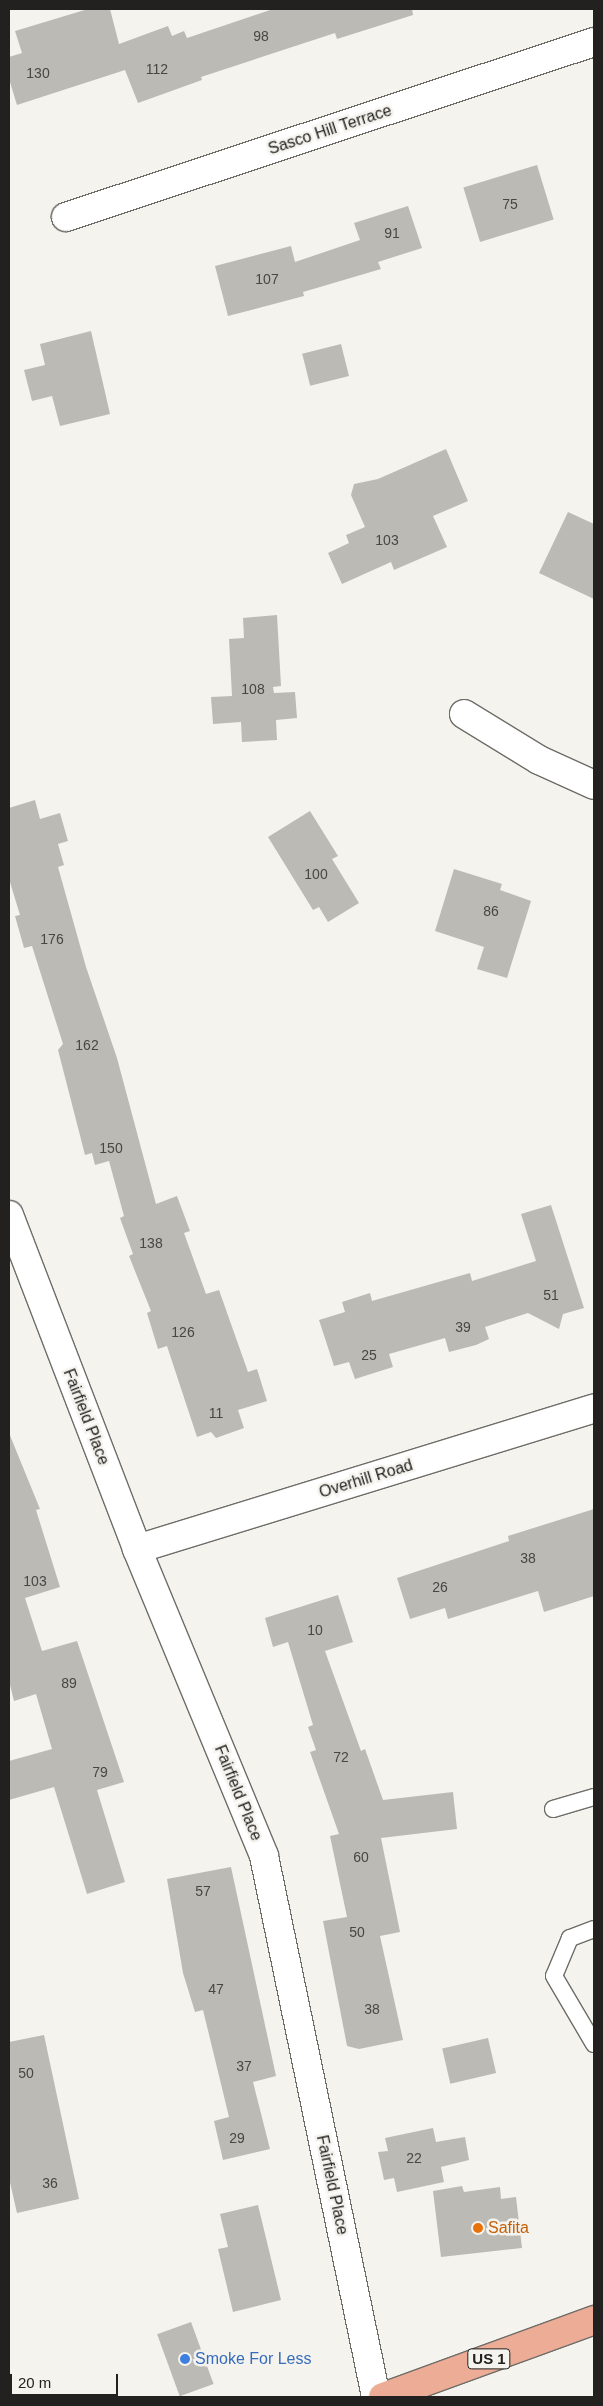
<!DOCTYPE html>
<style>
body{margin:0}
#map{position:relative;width:603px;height:2406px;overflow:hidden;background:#f5f3ee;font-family:Arial,sans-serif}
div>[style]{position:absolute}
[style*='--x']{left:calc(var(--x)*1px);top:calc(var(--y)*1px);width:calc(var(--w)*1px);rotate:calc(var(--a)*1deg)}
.building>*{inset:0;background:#bcbab5;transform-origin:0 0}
.roads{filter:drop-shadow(1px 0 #6e6d68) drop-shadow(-1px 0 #6e6d68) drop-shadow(0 1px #6e6d68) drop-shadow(0 -1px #6e6d68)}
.service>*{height:16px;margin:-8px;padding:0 8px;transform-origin:8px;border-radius:8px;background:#fff}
.minor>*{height:28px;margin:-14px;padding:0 14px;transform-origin:14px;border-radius:14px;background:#fff}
.primary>*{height:28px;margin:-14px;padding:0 14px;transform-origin:14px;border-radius:14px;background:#ecac95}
.dots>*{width:14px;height:14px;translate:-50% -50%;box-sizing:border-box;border:2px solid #f5f3ee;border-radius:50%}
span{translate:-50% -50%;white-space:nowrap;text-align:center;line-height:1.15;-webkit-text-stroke:5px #f5f3ee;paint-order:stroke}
.number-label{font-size:14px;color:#484744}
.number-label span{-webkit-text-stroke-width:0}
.shield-label span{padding:1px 4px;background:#f5f3ee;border:1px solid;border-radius:4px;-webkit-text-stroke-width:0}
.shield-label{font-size:15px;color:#22211f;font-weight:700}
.street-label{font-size:16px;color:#22211f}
.food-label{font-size:16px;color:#c56008}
.left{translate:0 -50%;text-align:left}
.shop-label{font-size:16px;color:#366cbe}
.frame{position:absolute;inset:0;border:10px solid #22211f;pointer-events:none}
.scale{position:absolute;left:10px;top:2374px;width:108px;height:22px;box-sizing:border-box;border:2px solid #22211f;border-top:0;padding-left:6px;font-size:15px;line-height:18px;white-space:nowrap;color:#22211f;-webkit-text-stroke:4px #f5f3ee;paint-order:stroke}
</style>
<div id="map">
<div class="building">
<i style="clip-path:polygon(88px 9px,110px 9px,119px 44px,168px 26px,172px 36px,184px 31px,187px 38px,273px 9px,412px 9px,413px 15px,337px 39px,335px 33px,201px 77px,202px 80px,138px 103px,125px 70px,17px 105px,9px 79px,9px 57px,22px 53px,15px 31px)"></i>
<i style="left:537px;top:165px;width:57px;height:77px;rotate:73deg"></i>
<i style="clip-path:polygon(408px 206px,422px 248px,378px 262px,381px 269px,303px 292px,304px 296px,228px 316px,215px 266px,291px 246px,295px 262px,360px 240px,354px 223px)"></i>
<i style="clip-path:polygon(91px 331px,110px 414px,60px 426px,52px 396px,32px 401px,24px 370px,45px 365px,40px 344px)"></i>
<i style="left:341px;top:344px;width:33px;height:40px;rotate:76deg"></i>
<i style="clip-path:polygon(446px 449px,468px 501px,433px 516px,447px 547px,394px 570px,391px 562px,342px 584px,328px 553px,349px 543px,346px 535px,365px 527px,351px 495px,354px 484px,378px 479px)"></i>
<i style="clip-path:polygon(568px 512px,594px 524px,594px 599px,539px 573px)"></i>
<i style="clip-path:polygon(277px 615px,281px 686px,273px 687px,274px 693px,295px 692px,297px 718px,276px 720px,277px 740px,242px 742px,241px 722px,213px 724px,211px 697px,232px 696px,229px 639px,244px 638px,243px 618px)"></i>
<i style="clip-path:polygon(35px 800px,40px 819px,60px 813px,68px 841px,58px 844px,64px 865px,58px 867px,86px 967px,117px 1058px,156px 1204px,177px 1196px,190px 1231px,184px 1233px,206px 1294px,219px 1290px,248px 1372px,257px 1369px,267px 1401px,238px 1410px,244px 1428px,216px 1438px,211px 1432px,197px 1437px,167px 1346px,158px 1349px,147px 1313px,151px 1311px,129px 1256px,133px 1254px,120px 1218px,124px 1216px,109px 1161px,95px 1165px,92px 1153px,85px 1155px,58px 1050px,63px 1044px,32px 946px,24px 948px,15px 916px,20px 915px,9px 879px,9px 808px)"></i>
<i style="clip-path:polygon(310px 811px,338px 856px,332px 859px,359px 903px,328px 922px,319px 907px,313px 910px,268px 837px)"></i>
<i style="clip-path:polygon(454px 869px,502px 884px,500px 890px,531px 901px,507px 978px,477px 969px,484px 947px,435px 931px)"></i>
<i style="clip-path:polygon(551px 1205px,584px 1308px,563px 1314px,559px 1329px,528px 1313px,485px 1327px,489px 1339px,476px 1345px,449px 1352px,445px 1338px,389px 1354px,393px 1367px,355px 1379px,349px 1362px,334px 1366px,319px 1320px,345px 1312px,342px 1302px,370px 1293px,372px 1301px,470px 1273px,472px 1281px,536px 1261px,521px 1214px)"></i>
<i style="clip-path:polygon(9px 1433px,40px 1509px,36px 1510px,60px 1587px,25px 1598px,42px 1651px,77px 1641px,124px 1782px,97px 1790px,125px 1882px,87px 1894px,54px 1787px,9px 1800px,9px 1761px,52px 1749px,36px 1694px,14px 1701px,9px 1681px)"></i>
<i style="clip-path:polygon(594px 1509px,594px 1596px,544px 1612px,538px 1591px,448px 1619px,445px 1608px,410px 1619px,397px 1578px,509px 1541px,508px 1536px)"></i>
<i style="clip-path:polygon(338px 1595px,353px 1642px,325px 1651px,361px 1751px,365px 1749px,383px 1800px,453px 1792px,457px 1829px,381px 1838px,400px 1932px,380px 1936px,403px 2040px,359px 2049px,347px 2046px,323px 1921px,347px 1917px,330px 1836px,339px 1834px,310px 1752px,316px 1750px,308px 1727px,313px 1725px,288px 1642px,273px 1647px,265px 1618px)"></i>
<i style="clip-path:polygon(231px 1867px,276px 2076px,253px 2082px,270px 2149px,223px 2160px,214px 2121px,229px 2117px,203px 2010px,195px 2012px,183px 1973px,167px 1879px)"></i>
<i style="clip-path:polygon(44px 2035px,79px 2199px,17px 2213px,9px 2178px,9px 2042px)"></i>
<i style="left:488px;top:2038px;width:36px;height:47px;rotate:77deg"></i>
<i style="clip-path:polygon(433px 2128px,436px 2142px,465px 2137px,469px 2160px,441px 2167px,444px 2182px,397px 2192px,394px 2178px,384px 2180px,378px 2152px,388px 2151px,385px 2138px)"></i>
<i style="clip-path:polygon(462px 2186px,464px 2192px,500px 2187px,501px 2199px,516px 2197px,522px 2248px,441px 2257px,433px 2191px)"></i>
<i style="clip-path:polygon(258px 2205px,281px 2300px,233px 2312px,218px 2249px,228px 2247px,220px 2214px)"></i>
<i style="left:191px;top:2322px;width:66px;height:36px;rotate:70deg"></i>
</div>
<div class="roads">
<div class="service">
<i style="--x:553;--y:1809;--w:43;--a:-16.3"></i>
<i style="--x:594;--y:1929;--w:26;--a:159"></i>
<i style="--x:570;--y:1938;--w:41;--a:112.8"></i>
<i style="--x:554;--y:1976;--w:79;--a:59.5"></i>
</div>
<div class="minor">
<i style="--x:66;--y:217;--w:556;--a:-18.34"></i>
<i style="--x:464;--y:714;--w:88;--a:31.5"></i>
<i style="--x:539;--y:760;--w:60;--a:24.4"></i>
<i style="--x:9;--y:1215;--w:358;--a:69"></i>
<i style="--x:137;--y:1549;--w:332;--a:67.5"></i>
<i style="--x:264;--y:1856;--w:552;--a:78.3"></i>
<i style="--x:137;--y:1549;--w:478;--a:-17.1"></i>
</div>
<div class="primary">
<i style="--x:383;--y:2397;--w:225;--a:-20"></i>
</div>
</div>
<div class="dots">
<i style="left:478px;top:2228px;background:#e8710a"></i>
<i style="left:185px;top:2359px;background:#3f7fe0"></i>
</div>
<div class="number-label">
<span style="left:261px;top:36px">98</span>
<span style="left:157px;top:69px">112</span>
<span style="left:38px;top:73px">130</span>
<span style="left:510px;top:204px">75</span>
<span style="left:392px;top:233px">91</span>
<span style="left:267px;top:279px">107</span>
<span style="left:387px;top:540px">103</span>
<span style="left:253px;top:689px">108</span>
<span style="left:316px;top:874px">100</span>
<span style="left:491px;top:911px">86</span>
<span style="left:52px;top:939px">176</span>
<span style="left:87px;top:1045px">162</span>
<span style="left:111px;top:1148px">150</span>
<span style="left:151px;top:1243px">138</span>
<span style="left:551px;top:1295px">51</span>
<span style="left:463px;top:1327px">39</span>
<span style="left:183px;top:1332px">126</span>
<span style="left:369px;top:1355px">25</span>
<span style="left:216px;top:1413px">11</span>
<span style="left:528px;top:1558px">38</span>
<span style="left:35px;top:1581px">103</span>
<span style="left:440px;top:1587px">26</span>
<span style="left:315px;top:1630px">10</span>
<span style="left:69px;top:1683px">89</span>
<span style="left:341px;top:1757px">72</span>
<span style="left:100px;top:1772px">79</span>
<span style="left:361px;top:1857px">60</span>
<span style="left:203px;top:1891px">57</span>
<span style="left:357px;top:1932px">50</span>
<span style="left:216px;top:1989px">47</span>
<span style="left:372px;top:2009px">38</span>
<span style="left:244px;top:2066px">37</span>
<span style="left:26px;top:2073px">50</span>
<span style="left:237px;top:2138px">29</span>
<span style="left:414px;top:2158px">22</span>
<span style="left:50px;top:2183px">36</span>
</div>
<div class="shield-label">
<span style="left:489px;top:2359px">US 1</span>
</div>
<div class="street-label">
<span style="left:330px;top:130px;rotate:-18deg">Sasco Hill Terrace</span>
<span style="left:86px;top:1417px;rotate:69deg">Fairfield Place</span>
<span style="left:366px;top:1479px;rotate:-17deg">Overhill Road</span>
<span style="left:238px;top:1793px;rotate:68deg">Fairfield Place</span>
<span style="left:332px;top:2185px;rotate:78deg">Fairfield Place</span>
</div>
<div class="food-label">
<span class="left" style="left:488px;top:2228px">Safita</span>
</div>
<div class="shop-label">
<span class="left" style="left:195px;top:2359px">Smoke For Less</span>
</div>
<div class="frame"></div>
<div class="scale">20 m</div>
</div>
